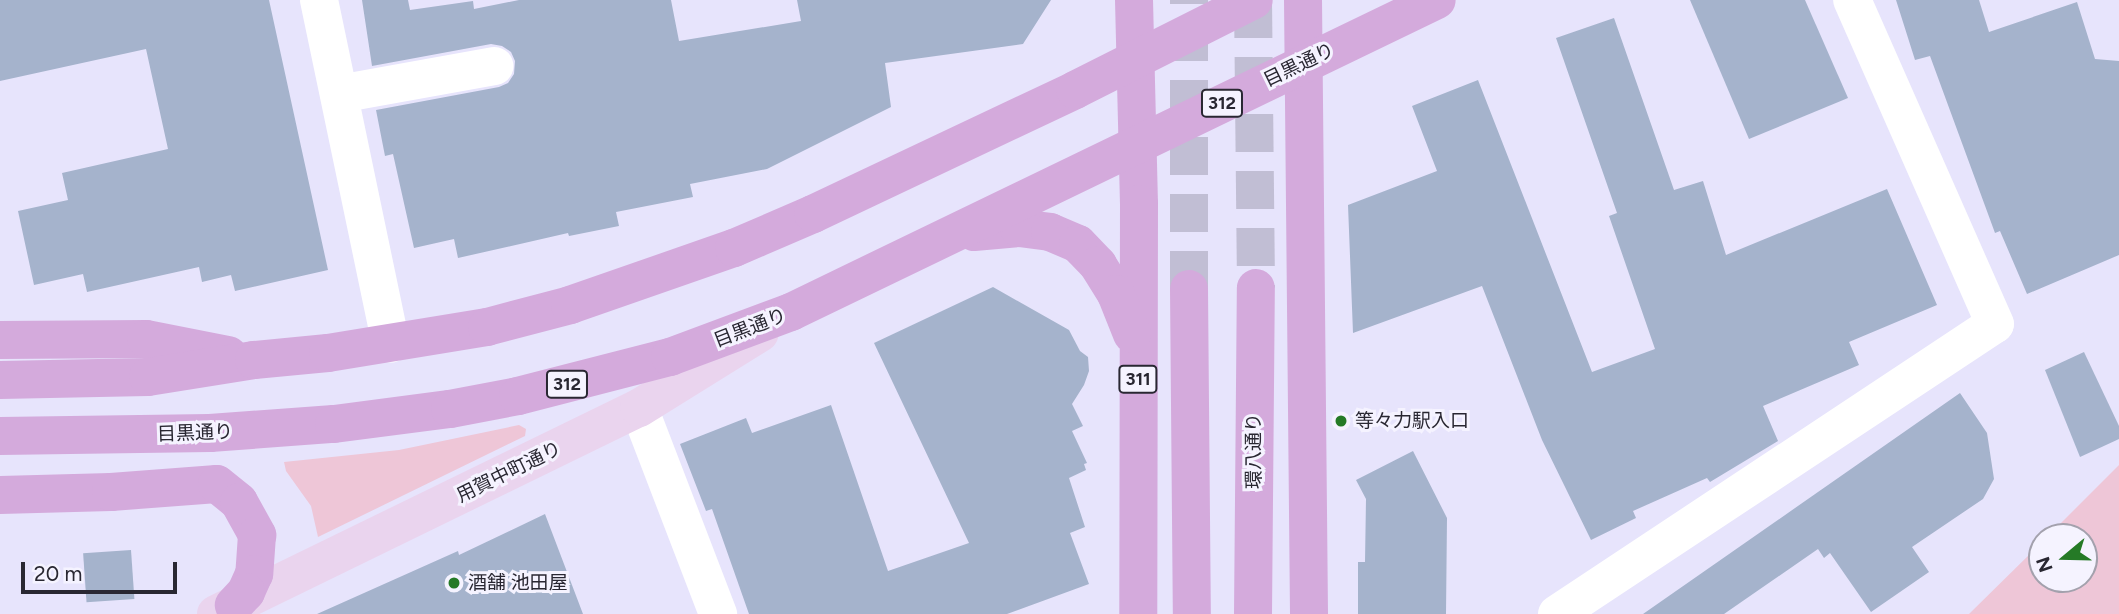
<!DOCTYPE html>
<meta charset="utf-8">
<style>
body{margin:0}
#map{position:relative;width:2119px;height:614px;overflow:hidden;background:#e7e4fc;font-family:Figtree,"Noto Sans JP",sans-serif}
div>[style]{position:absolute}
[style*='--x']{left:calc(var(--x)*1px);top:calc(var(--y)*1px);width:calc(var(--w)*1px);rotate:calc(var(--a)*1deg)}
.green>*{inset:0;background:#eec6d7}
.building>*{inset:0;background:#a5b3cc;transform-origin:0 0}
.primary-tunnel>*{height:38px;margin-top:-19px;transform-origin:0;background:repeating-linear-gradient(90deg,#c1bed4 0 38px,transparent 0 57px)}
.street>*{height:38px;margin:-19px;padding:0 19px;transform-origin:19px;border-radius:19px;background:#fff}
.secondary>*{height:38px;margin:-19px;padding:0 19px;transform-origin:19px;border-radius:19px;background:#ead4ee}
.primary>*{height:38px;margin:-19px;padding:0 19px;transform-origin:19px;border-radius:19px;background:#d4aadc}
.dots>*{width:19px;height:19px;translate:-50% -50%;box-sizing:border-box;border:4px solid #f5f3ff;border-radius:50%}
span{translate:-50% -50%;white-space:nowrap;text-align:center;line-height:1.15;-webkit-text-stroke:6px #f5f3ff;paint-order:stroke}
.shield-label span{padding:2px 5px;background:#f5f3ff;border:2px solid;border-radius:5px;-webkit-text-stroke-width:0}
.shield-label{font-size:18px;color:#292732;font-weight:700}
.street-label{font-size:19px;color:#292732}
.poi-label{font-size:19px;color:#292732}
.left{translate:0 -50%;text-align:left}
.north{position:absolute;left:2028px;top:523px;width:70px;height:70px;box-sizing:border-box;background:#f5f3ff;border:2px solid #a3a1ad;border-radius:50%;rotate:251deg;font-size:19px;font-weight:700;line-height:28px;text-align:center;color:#292732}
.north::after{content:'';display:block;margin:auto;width:24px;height:32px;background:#257a26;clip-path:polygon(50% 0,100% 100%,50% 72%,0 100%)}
.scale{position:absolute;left:21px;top:562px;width:156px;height:32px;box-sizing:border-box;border:4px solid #292732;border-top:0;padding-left:9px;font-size:21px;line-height:24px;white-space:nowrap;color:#292732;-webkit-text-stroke:5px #f5f3ff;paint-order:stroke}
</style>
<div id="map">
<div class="green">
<i style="clip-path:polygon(519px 425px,526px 429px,525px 436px,318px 537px,311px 506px,286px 471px,284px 462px,399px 450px)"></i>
<i style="clip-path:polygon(2119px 465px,2119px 614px,1969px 614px,2042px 542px,2042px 579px,2084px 579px,2084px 537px,2047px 537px)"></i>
</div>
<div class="building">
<i style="clip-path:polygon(0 0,269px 0,328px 270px,235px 291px,231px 275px,202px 282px,199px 267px,87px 292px,83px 274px,34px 285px,18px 211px,68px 200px,62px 173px,168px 149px,146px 49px,0 81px)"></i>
<i style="clip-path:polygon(362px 0,408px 0,410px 10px,473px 1px,474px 9px,519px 0,671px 0,679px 41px,801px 21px,797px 0,1051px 0,1023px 44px,885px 63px,891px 107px,767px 169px,690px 184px,693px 197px,616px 212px,619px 226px,569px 236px,568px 233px,458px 258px,454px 239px,414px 248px,393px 154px,385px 156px,376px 110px,499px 87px,508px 83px,514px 74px,515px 61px,511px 52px,502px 46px,491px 44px,372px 66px)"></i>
<i style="clip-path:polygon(1690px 0,1805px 0,1848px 98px,1749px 139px)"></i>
<i style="clip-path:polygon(1896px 0,1979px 0,1989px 32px,2077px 2px,2095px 59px,2119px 61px,2119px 255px,2027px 294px,2000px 231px,1995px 233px,1930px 56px,1915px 60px)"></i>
<i style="clip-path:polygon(1614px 18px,1674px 190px,1703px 181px,1726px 255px,1887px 189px,1937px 305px,1849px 342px,1859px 365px,1763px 406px,1778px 441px,1710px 482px,1707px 478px,1633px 511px,1636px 518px,1591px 540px,1542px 440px,1482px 286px,1353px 333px,1348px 205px,1437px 171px,1412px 106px,1478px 80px,1592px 372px,1655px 349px,1609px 216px,1617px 213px,1556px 38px)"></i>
<i style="clip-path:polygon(993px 287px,1069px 330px,1080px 351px,1088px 357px,1089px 371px,1084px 385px,1072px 404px,1083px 426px,1072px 431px,1087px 463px,1084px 464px,1086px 470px,1069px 478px,1085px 527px,1070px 533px,1089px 584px,1007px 614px,749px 614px,712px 509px,706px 511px,680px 444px,746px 418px,752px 433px,831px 405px,888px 571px,969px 543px,874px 343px)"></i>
<i style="clip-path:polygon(2084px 352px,2119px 426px,2119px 439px,2080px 457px,2045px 370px)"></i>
<i style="clip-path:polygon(1960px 393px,1987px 433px,1994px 479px,1983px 499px,1912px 547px,1929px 572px,1871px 612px,1830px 553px,1824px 558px,1818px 549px,1724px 614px,1643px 614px)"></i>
<i style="clip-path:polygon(1413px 451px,1447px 518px,1446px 614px,1358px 614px,1358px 562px,1365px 562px,1366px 499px,1356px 480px)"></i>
<i style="clip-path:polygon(545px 514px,583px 614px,317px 614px,458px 551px,459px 555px)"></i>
<i style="left:131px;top:550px;width:49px;height:48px;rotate:86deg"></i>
</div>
<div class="primary-tunnel">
<i style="--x:1253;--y:0;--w:288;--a:89.4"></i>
<i style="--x:1189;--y:289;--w:289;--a:-90"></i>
</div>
<div class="street">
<i style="--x:319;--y:0;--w:351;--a:78.2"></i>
<i style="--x:339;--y:94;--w:158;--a:-10.2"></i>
<i style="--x:639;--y:408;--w:221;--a:69"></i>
<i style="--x:1557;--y:614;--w:525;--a:-33.51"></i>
<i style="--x:1995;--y:324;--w:354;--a:-113.8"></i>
</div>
<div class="secondary">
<i style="--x:216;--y:614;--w:470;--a:-26"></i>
<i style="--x:639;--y:408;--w:142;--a:-31.8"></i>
</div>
<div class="primary">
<i style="--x:1134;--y:0;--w:204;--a:88.6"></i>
<i style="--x:1139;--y:204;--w:410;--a:90.1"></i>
<i style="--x:1303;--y:0;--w:614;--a:89.44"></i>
<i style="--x:974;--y:232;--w:45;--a:-5.1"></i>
<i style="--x:1019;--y:228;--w:31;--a:7"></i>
<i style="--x:1050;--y:232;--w:30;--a:23"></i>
<i style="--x:1078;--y:244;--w:29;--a:46"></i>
<i style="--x:1098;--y:265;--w:34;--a:58"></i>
<i style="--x:1116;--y:294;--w:43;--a:68.2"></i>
<i style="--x:1189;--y:289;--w:325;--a:89.5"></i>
<i style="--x:0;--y:340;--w:146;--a:-0.4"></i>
<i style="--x:146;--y:339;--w:84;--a:11"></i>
<i style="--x:0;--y:380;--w:148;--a:-1.2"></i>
<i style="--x:148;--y:377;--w:107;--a:-9.1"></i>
<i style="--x:254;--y:360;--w:74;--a:-5.4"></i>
<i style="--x:328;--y:353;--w:161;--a:-9.3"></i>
<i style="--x:487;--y:327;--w:86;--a:-14.8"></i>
<i style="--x:570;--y:305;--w:174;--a:-19.2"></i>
<i style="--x:734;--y:248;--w:86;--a:-23.3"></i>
<i style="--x:813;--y:214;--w:290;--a:-25.3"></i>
<i style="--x:1075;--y:90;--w:200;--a:-26.7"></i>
<i style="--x:0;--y:436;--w:210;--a:-0.8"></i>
<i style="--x:210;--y:433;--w:124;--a:-4.2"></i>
<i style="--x:334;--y:424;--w:117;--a:-7.4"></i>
<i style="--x:450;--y:409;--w:69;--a:-10.8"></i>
<i style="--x:518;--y:396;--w:157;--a:-14.4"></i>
<i style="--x:670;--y:357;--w:129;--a:-20.4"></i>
<i style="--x:791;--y:312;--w:717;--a:-25.78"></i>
<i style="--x:0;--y:495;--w:111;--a:-1.5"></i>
<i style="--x:111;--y:492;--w:106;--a:-4.3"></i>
<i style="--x:217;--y:484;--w:28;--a:39"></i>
<i style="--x:239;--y:502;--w:38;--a:61"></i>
<i style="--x:257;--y:535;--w:39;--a:94"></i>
<i style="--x:254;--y:574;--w:20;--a:114"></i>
<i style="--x:246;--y:592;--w:18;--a:133"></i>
<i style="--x:1253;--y:614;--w:326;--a:-89.5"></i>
</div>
<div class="dots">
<i style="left:1341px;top:421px;background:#257a26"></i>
<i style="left:454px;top:583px;background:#257a26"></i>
</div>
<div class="shield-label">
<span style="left:1222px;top:103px">312</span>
<span style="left:1138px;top:379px">311</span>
<span style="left:567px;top:384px">312</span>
</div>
<div class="street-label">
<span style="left:1299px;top:65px;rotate:-26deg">目黒通り</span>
<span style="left:750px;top:328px;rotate:-21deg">目黒通り</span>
<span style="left:195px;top:433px;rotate:-2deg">目黒通り</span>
<span style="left:1254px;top:451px;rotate:-90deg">環八通り</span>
<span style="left:509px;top:472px;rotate:-26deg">用賀中町通り</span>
</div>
<div class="poi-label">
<span class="left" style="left:1355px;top:421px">等々力駅入口</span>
<span class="left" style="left:468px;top:583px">酒舗 池田屋</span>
</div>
<div class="north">N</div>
<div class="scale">20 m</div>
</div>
